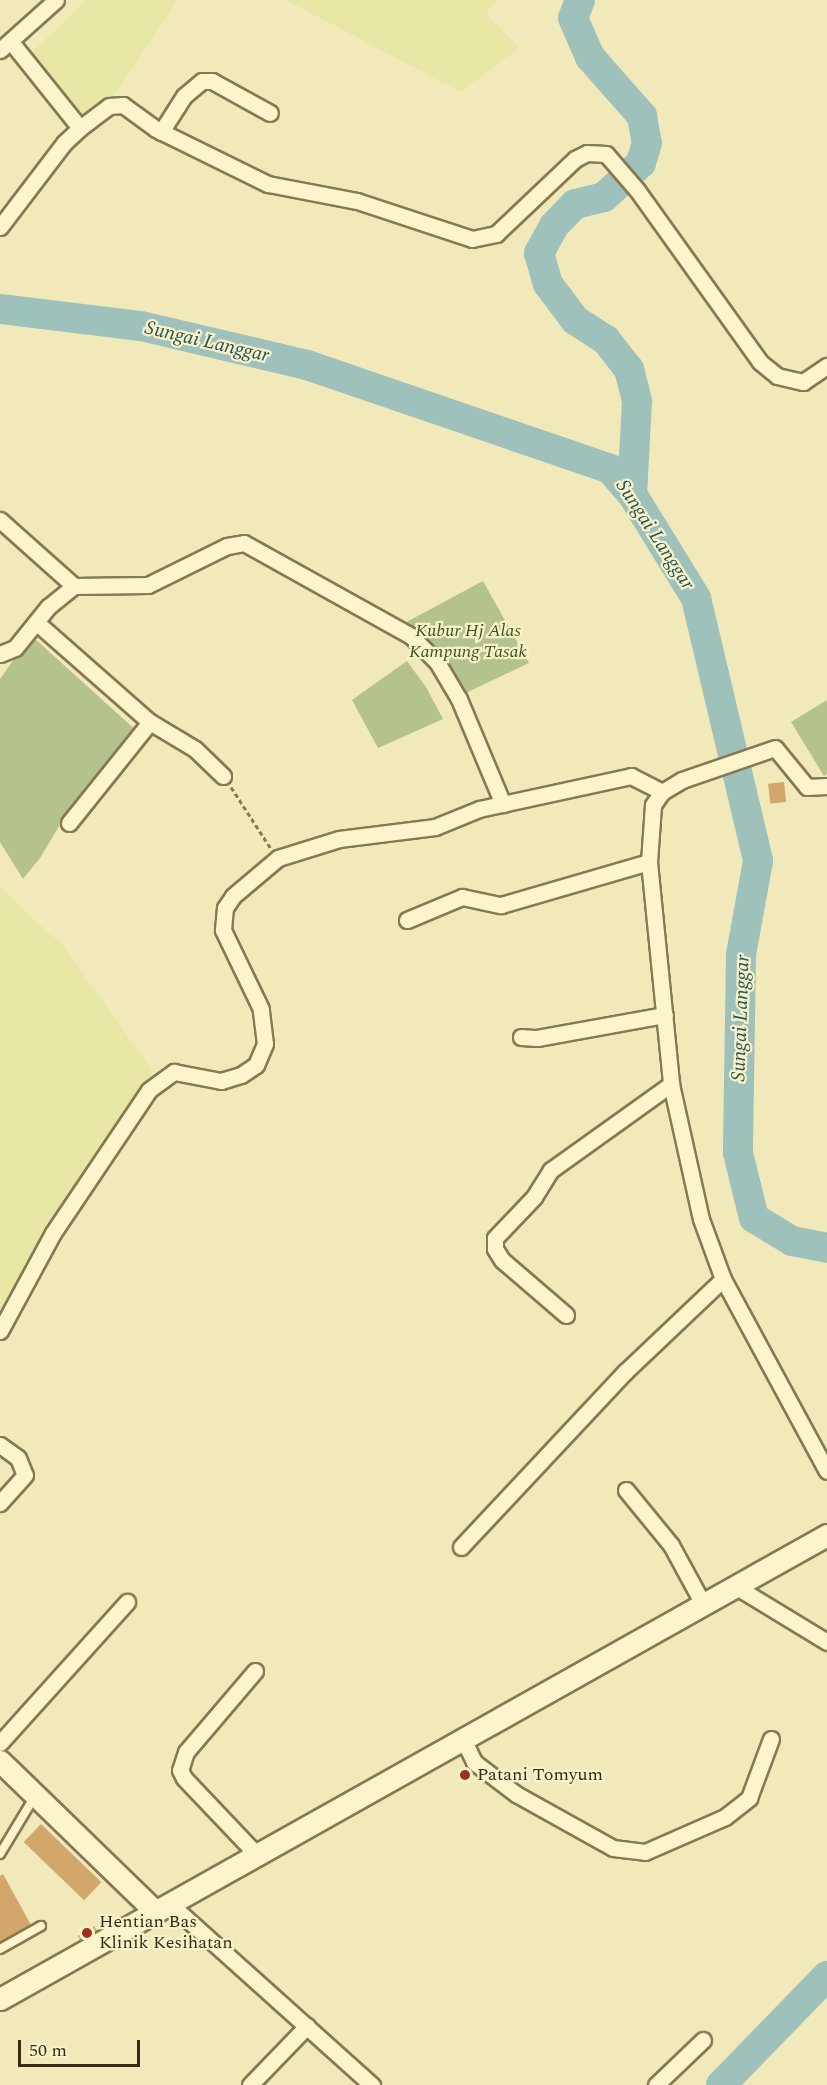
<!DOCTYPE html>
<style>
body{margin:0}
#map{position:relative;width:827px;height:2085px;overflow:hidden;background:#f1e9b9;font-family:Spectral,serif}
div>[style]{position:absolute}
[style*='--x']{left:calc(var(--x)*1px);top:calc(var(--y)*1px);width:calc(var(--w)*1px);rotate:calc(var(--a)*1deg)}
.farmland>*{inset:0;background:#e7e7a6}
.cemetery>*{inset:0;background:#b4c28d}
.river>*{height:30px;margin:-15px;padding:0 15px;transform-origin:15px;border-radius:15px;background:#9ec1bc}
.building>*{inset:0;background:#d2a76b;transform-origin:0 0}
.path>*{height:3px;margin-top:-1.5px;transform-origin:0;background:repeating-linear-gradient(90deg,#887853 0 4.5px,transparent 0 7.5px)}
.roads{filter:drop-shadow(2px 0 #887853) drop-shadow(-2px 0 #887853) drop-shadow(0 2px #887853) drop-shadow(0 -2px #887853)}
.lane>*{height:8px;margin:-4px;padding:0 4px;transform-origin:4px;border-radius:4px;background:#fcf5cc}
.street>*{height:15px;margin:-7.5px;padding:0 7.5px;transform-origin:7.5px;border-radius:7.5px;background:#fcf5cc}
.secondary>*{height:21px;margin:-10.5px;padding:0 10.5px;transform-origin:10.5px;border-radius:10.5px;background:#fcf5cc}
.dots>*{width:16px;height:16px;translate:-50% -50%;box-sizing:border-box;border:3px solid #f8f2c9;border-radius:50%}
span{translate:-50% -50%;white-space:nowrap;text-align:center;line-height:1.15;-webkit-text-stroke:4.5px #f8f2c9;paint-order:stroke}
.park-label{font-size:18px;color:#3e541e;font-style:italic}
.poi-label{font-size:18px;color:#362b19}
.left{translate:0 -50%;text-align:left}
.water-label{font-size:20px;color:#275257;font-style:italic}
.scale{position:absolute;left:18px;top:2040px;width:122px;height:27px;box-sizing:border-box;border:3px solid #362b19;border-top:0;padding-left:8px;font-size:18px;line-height:21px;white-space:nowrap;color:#362b19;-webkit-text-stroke:4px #f8f2c9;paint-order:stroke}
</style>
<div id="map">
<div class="farmland">
<i style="clip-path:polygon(86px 0,178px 0,105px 108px,84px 120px,27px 57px)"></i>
<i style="clip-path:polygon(286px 0,499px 0,486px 13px,519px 48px,461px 92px)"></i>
<i style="clip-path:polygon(0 887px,64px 947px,151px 1069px,148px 1090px,46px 1233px,0 1314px)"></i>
</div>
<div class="cemetery">
<i style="clip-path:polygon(483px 581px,529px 663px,455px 698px,401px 625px)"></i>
<i style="clip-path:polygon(35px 639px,139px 733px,70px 808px,40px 858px,23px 879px,0 842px,0 679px,26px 642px)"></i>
<i style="clip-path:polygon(407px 661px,426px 687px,443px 719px,378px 748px,352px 700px)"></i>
<i style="clip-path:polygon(827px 700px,827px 774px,824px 776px,791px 722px)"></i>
</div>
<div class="river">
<i style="--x:580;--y:0;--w:19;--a:111"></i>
<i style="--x:573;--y:18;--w:43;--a:66.4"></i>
<i style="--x:590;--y:57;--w:79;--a:48.6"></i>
<i style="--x:642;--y:116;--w:27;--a:80"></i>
<i style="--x:647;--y:143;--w:21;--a:107"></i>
<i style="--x:641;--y:163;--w:50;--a:137.4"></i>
<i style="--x:604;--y:197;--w:30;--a:166"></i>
<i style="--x:575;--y:204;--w:30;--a:134"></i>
<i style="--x:554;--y:226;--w:31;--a:119"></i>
<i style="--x:539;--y:253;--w:32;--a:74"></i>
<i style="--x:548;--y:284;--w:45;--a:53.1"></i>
<i style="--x:575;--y:320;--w:37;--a:33"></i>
<i style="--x:606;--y:340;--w:37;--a:52"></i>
<i style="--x:629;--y:369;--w:34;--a:76"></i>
<i style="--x:637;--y:402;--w:92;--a:93.1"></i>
<i style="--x:0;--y:309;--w:142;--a:6.9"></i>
<i style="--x:141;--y:326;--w:171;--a:13.2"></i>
<i style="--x:307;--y:365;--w:320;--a:18.9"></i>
<i style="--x:610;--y:469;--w:33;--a:49"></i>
<i style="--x:632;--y:494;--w:122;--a:58.4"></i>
<i style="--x:696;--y:598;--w:270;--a:76.7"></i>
<i style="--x:758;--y:861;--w:96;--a:100.3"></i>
<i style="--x:741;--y:955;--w:198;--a:90.9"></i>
<i style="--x:738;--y:1153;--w:67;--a:76.2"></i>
<i style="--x:754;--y:1218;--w:44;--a:31.2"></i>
<i style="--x:792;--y:1241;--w:36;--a:11"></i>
<i style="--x:721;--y:2085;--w:152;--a:-45.8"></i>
</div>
<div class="building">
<i style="left:784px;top:782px;width:20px;height:16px;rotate:84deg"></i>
<i style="left:41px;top:1824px;width:84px;height:25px;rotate:44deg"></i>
<i style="clip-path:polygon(3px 1874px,31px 1925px,0 1942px,0 1876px)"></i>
<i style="left:94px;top:1926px;width:6px;height:19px;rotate:59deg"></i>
</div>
<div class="path">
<i style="--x:231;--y:787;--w:72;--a:57"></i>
</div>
<div class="roads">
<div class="lane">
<i style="--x:0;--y:1854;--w:68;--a:-58.9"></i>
<i style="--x:0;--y:1949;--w:47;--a:-29.3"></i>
</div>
<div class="street">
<i style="--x:0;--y:50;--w:75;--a:-41.8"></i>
<i style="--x:80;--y:128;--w:36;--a:-37"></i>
<i style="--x:109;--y:106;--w:14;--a:-4"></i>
<i style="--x:123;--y:105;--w:41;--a:36"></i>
<i style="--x:156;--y:129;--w:125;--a:26.2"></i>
<i style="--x:268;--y:184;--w:91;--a:10.8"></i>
<i style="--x:357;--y:201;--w:121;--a:18.3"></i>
<i style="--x:472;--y:239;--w:25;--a:-12"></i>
<i style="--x:496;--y:234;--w:109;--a:-43.5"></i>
<i style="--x:575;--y:159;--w:13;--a:-27"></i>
<i style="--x:587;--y:153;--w:19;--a:3"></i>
<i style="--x:606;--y:154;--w:48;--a:49.3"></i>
<i style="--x:637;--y:190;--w:211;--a:54.4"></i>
<i style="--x:760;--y:362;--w:22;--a:39"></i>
<i style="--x:777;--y:376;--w:27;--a:13"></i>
<i style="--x:803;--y:382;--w:29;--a:-34"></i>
<i style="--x:161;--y:132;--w:43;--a:-57.4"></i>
<i style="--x:184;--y:96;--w:23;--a:-40"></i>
<i style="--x:202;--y:81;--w:10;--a:0"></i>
<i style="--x:212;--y:81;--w:66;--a:28.9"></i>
<i style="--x:0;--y:227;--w:106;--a:-52.7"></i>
<i style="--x:64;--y:143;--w:22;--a:-43"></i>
<i style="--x:80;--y:128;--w:110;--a:-128.7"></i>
<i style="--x:0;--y:520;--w:99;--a:41.7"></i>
<i style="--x:36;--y:622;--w:152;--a:41.3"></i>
<i style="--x:150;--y:722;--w:52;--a:31"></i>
<i style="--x:195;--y:749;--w:39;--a:44"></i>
<i style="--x:0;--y:654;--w:16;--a:-22"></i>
<i style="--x:15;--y:648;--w:53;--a:-51.2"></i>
<i style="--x:48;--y:607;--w:33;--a:-39"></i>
<i style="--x:74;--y:586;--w:74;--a:-0.8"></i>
<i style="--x:148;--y:585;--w:88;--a:-26.3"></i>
<i style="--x:227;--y:546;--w:17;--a:-10"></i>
<i style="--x:244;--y:543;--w:191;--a:29.1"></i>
<i style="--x:411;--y:636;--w:37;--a:45"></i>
<i style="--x:437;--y:662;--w:43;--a:59.3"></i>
<i style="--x:459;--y:699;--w:114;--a:67.3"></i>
<i style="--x:827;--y:786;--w:20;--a:177"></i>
<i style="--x:807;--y:787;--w:50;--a:-129.4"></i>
<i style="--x:775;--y:748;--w:98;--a:161"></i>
<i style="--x:682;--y:780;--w:23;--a:149"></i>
<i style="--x:662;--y:792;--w:16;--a:125"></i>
<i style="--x:653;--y:805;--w:57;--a:94"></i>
<i style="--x:649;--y:862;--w:223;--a:84.3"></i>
<i style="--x:671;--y:1084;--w:138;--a:77.5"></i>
<i style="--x:701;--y:1219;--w:64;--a:69.9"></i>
<i style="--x:723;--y:1279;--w:218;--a:61.6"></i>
<i style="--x:69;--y:823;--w:129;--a:-51.3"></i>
<i style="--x:407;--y:920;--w:60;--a:-22.7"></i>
<i style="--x:462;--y:897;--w:40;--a:12"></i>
<i style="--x:501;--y:905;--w:154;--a:-16.2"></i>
<i style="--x:521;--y:1037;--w:16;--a:4"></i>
<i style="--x:537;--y:1038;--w:130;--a:-10.2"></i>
<i style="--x:566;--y:1315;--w:84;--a:-139.3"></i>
<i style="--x:502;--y:1260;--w:13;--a:-122"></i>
<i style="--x:495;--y:1249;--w:11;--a:-90"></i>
<i style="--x:495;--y:1238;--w:57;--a:-46.4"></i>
<i style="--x:534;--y:1197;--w:32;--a:-58"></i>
<i style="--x:551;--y:1170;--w:148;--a:-35.6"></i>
<i style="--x:0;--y:1331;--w:111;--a:-61.6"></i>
<i style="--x:53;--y:1233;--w:172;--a:-56.1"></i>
<i style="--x:149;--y:1090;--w:31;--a:-36"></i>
<i style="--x:174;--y:1072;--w:48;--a:10.8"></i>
<i style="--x:221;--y:1081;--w:21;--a:-17"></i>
<i style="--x:241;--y:1075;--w:18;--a:-34"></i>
<i style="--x:256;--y:1065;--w:23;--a:-67"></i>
<i style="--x:265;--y:1044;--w:35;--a:-97"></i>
<i style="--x:261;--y:1009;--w:88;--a:-115.7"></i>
<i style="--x:223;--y:930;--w:22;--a:-85"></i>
<i style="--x:225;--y:908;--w:14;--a:-56"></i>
<i style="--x:233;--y:896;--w:59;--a:-40.2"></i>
<i style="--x:278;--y:858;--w:64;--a:-17.3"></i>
<i style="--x:339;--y:839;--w:97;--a:-7.1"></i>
<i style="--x:435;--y:827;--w:48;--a:-22.2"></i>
<i style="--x:479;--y:809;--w:156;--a:-12.2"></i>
<i style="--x:631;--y:776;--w:35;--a:27"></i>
<i style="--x:0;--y:1445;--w:22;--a:36"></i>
<i style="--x:18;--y:1458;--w:18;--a:68"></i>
<i style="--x:25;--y:1475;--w:38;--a:132"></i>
<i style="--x:626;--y:1490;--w:71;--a:50.7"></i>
<i style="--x:671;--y:1545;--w:67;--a:61.5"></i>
<i style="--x:461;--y:1547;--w:240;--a:-46.9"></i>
<i style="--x:625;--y:1372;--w:135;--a:-43.5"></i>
<i style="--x:735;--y:1586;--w:108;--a:31.3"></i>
<i style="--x:255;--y:1671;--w:106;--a:130.4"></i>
<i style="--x:186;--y:1752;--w:19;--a:108"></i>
<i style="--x:180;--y:1770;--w:9;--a:63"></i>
<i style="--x:184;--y:1778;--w:106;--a:46.5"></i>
<i style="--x:463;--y:1739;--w:25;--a:64"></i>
<i style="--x:474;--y:1762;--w:53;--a:37.3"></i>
<i style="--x:516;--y:1794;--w:111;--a:29.1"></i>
<i style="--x:613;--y:1848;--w:32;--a:7"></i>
<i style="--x:645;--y:1852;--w:87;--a:-23.6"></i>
<i style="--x:725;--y:1817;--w:31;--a:-38"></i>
<i style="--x:749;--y:1798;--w:63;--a:-69.6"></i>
<i style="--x:0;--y:1743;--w:190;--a:-48"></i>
<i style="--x:169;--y:1903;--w:273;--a:41.9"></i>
<i style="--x:250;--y:2085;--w:82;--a:-46"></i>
<i style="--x:656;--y:2085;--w:65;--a:-43.8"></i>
</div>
<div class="secondary">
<i style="--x:0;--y:1761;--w:214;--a:44.1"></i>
<i style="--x:0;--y:1999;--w:948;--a:-29.3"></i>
</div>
</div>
<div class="dots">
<i style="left:465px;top:1775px;background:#9c311e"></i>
<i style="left:87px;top:1933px;background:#9c311e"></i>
</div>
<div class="park-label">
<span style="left:468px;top:642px">Kubur Hj Alas<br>Kampung Tasak</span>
</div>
<div class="poi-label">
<span class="left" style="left:477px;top:1775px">Patani Tomyum</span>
<span class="left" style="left:99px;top:1933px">Hentian Bas<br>Klinik Kesihatan</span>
</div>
<div class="water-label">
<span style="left:207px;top:342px;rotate:13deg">Sungai Langgar</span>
<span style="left:655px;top:535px;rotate:57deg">Sungai Langgar</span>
<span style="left:741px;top:1018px;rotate:-88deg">Sungai Langgar</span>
</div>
<div class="scale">50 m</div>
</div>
